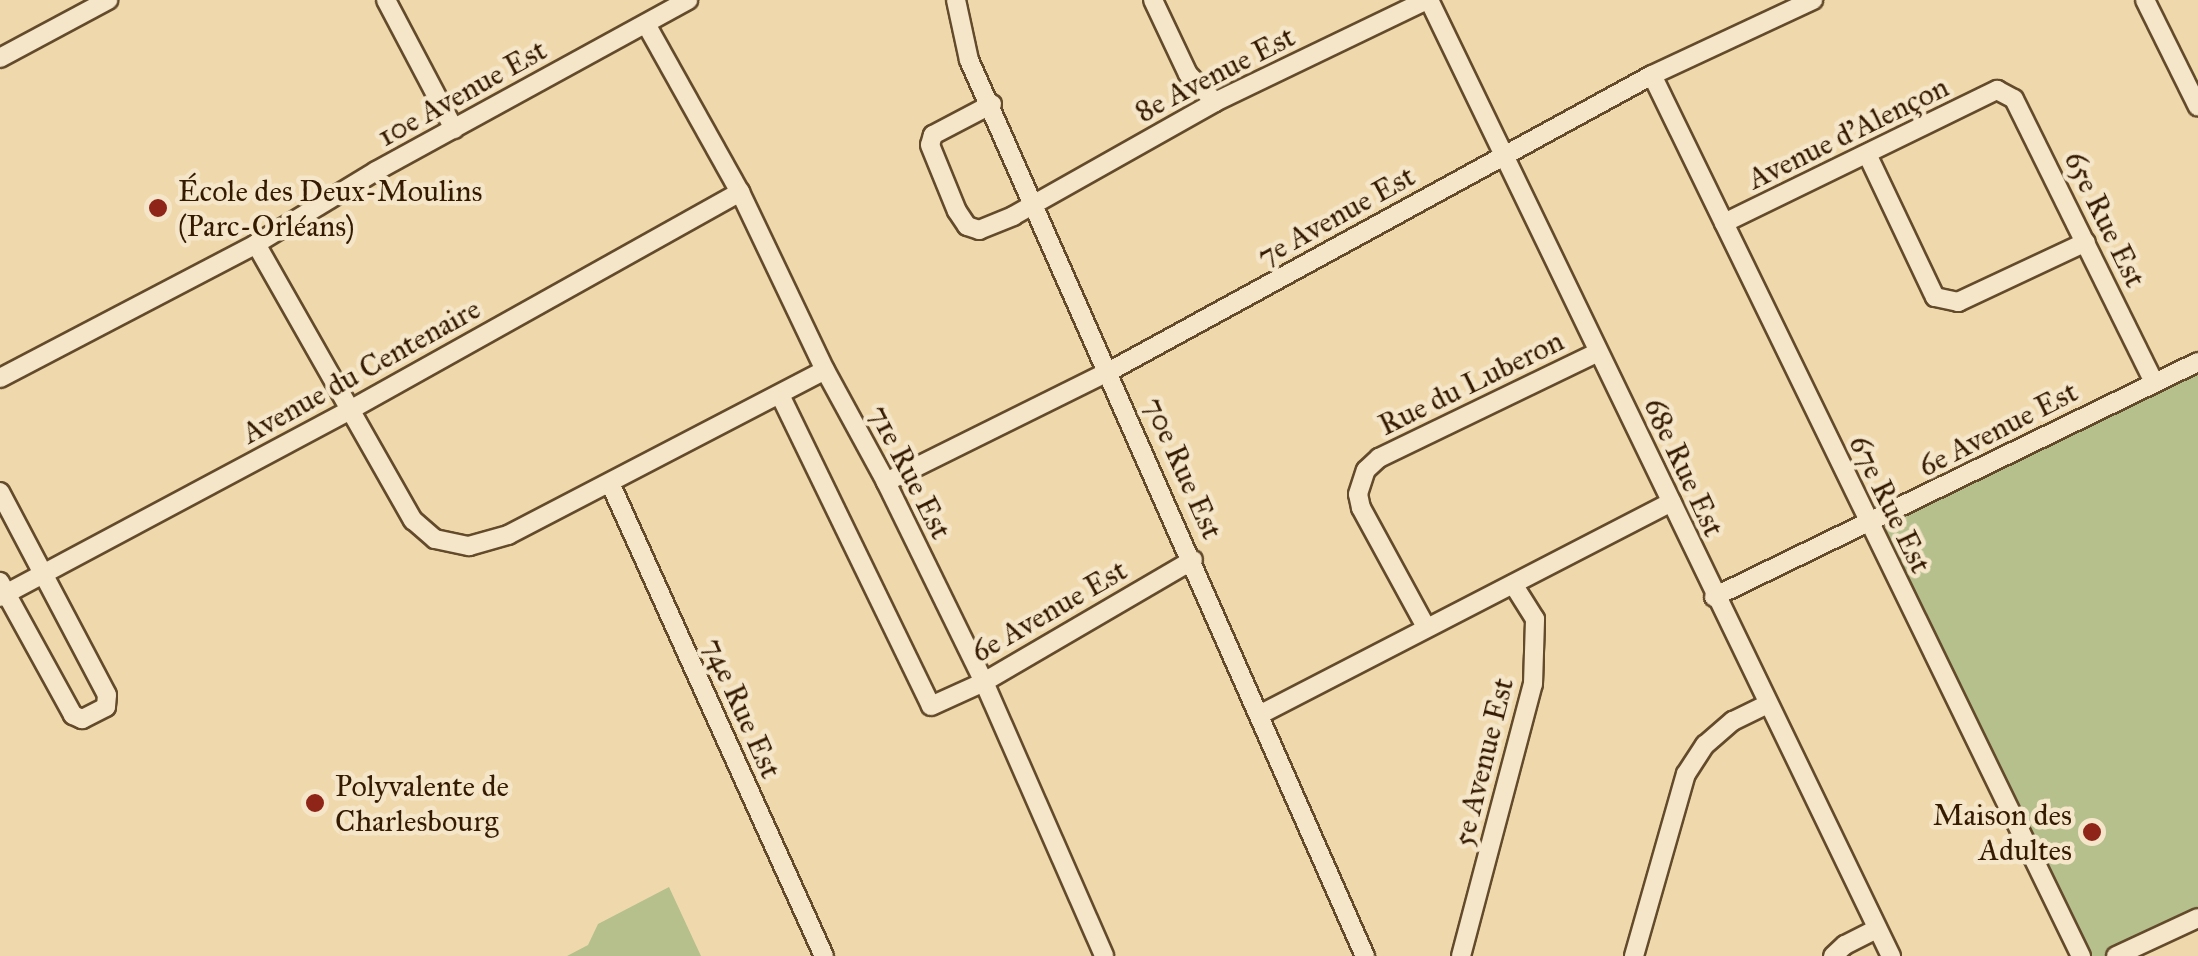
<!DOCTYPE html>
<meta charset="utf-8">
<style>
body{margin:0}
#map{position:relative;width:2198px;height:956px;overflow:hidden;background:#efd9ac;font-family:"IM FELL Great Primer",serif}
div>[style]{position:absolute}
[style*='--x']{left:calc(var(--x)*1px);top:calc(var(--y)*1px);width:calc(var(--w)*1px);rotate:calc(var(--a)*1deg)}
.green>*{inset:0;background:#b5c08d}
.roads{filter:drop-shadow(2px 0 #634a2b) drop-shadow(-2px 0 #634a2b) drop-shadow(0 2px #634a2b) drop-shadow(0 -2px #634a2b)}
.minor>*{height:18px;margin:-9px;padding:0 9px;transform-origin:9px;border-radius:9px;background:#f5e6c9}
.dots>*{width:28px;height:28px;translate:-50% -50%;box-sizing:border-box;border:5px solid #f5e6c9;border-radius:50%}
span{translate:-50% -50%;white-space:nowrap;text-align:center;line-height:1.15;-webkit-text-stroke:9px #f5e6c9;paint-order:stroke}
.street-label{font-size:30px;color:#341a00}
.poi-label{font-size:30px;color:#341a00}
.left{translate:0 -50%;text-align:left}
.right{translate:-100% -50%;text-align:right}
</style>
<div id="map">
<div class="green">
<i style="clip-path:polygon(2198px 362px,2198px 918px,2116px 956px,2081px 956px,1869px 525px)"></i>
<i style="clip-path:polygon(669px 887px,701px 956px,567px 956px,588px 945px,598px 924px)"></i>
</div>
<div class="roads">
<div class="minor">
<i style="--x:386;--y:0;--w:146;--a:62.2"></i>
<i style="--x:956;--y:0;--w:61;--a:77.8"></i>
<i style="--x:969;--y:60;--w:980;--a:66.16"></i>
<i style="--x:1153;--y:0;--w:82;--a:64.7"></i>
<i style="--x:1188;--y:74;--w:39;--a:46"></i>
<i style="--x:1429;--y:0;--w:1062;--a:64.21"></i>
<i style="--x:2145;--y:0;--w:119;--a:63.6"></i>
<i style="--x:646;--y:24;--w:193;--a:60.8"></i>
<i style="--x:740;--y:192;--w:197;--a:64.5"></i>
<i style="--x:825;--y:370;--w:128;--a:61.4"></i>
<i style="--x:886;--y:482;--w:223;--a:63.9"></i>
<i style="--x:984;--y:682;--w:299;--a:66.3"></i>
<i style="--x:0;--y:58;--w:123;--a:-28.2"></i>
<i style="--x:1652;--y:75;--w:980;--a:64.04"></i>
<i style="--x:992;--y:104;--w:67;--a:152.3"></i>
<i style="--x:933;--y:135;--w:10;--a:107"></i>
<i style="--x:930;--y:145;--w:71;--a:67.8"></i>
<i style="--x:957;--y:211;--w:18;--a:56"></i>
<i style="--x:967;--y:226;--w:13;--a:18"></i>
<i style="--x:979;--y:230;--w:37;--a:-22"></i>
<i style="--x:1013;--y:216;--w:232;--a:-29.4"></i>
<i style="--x:1215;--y:102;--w:235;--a:-25.7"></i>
<i style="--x:1868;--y:156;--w:156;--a:64.6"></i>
<i style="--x:1935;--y:297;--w:24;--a:12"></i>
<i style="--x:1958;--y:302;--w:141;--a:-25.1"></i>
<i style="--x:1724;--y:223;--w:304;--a:-26"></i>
<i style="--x:1997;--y:90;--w:19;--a:28"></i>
<i style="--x:2014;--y:99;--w:316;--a:63.7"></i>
<i style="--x:256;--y:244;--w:318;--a:60.4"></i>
<i style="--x:413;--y:520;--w:29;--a:41"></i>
<i style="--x:435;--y:539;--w:35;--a:12"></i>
<i style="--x:469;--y:546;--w:41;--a:-15.8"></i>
<i style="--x:508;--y:535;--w:357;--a:-27.5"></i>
<i style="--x:0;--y:378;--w:289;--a:-27.6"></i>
<i style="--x:256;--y:244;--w:140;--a:-31.3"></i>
<i style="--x:376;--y:171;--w:356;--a:-28.7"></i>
<i style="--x:781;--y:397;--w:343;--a:64.1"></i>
<i style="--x:931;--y:706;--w:58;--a:-24.4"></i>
<i style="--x:984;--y:682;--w:242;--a:-30.3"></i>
<i style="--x:886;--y:482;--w:250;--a:-26.4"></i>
<i style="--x:1110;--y:371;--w:618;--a:-28.64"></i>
<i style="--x:1652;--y:75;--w:178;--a:-25"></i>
<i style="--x:610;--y:483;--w:519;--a:65.66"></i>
<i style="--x:0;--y:492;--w:229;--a:62.2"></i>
<i style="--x:107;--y:695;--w:12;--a:95"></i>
<i style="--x:106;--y:707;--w:27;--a:153"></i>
<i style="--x:82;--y:719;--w:10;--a:-156"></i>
<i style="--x:73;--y:715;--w:152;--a:-118.8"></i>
<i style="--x:0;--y:597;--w:397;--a:-28.1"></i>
<i style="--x:350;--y:410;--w:447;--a:-29.2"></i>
<i style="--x:1714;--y:597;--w:538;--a:-25.9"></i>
<i style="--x:1426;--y:627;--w:136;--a:-118.6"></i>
<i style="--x:1361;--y:508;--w:14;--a:-102"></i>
<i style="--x:1358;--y:494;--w:25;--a:-72"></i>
<i style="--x:1366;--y:470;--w:18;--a:-43"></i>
<i style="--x:1379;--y:458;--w:243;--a:-25.8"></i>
<i style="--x:1261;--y:714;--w:462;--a:-27.3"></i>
<i style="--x:1461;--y:956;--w:281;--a:-75.2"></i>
<i style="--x:1533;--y:684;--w:65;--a:-88.2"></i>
<i style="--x:1535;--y:619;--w:41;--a:-122.2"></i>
<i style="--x:1634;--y:956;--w:189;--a:-74.1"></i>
<i style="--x:1686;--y:774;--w:35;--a:-57"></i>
<i style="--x:1705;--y:745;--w:37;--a:-41"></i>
<i style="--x:1733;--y:721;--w:37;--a:-26"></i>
<i style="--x:1833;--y:956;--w:16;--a:-43"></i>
<i style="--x:1845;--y:945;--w:36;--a:-27"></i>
<i style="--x:2116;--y:956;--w:90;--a:-24.9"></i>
</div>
</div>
<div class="dots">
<i style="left:158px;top:208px;background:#8f2418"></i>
<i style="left:315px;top:803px;background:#8f2418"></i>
<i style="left:2092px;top:832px;background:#8f2418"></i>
</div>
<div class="street-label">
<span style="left:1215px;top:74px;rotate:-27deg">8e Avenue Est</span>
<span style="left:462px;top:93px;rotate:-29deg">10e Avenue Est</span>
<span style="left:1848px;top:133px;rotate:-26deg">Avenue d'Alençon</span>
<span style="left:1336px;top:216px;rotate:-29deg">7e Avenue Est</span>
<span style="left:2105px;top:219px;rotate:64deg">65e Rue Est</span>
<span style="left:361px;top:371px;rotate:-29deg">Avenue du Centenaire</span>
<span style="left:1471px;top:383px;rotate:-26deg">Rue du Luberon</span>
<span style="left:1998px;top:429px;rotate:-27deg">6e Avenue Est</span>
<span style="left:1684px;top:467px;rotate:65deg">68e Rue Est</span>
<span style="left:1183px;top:468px;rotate:66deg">70e Rue Est</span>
<span style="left:910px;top:472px;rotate:63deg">71e Rue Est</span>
<span style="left:1890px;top:504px;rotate:64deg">67e Rue Est</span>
<span style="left:1049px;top:611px;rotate:-30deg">6e Avenue Est</span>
<span style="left:742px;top:708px;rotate:66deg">74e Rue Est</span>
<span style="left:1483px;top:762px;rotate:-76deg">5e Avenue Est</span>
</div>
<div class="poi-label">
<span class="left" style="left:178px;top:208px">École des Deux-Moulins<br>(Parc-Orléans)</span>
<span class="left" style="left:335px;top:803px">Polyvalente de<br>Charlesbourg</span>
<span class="right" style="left:2072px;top:832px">Maison des<br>Adultes</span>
</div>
</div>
